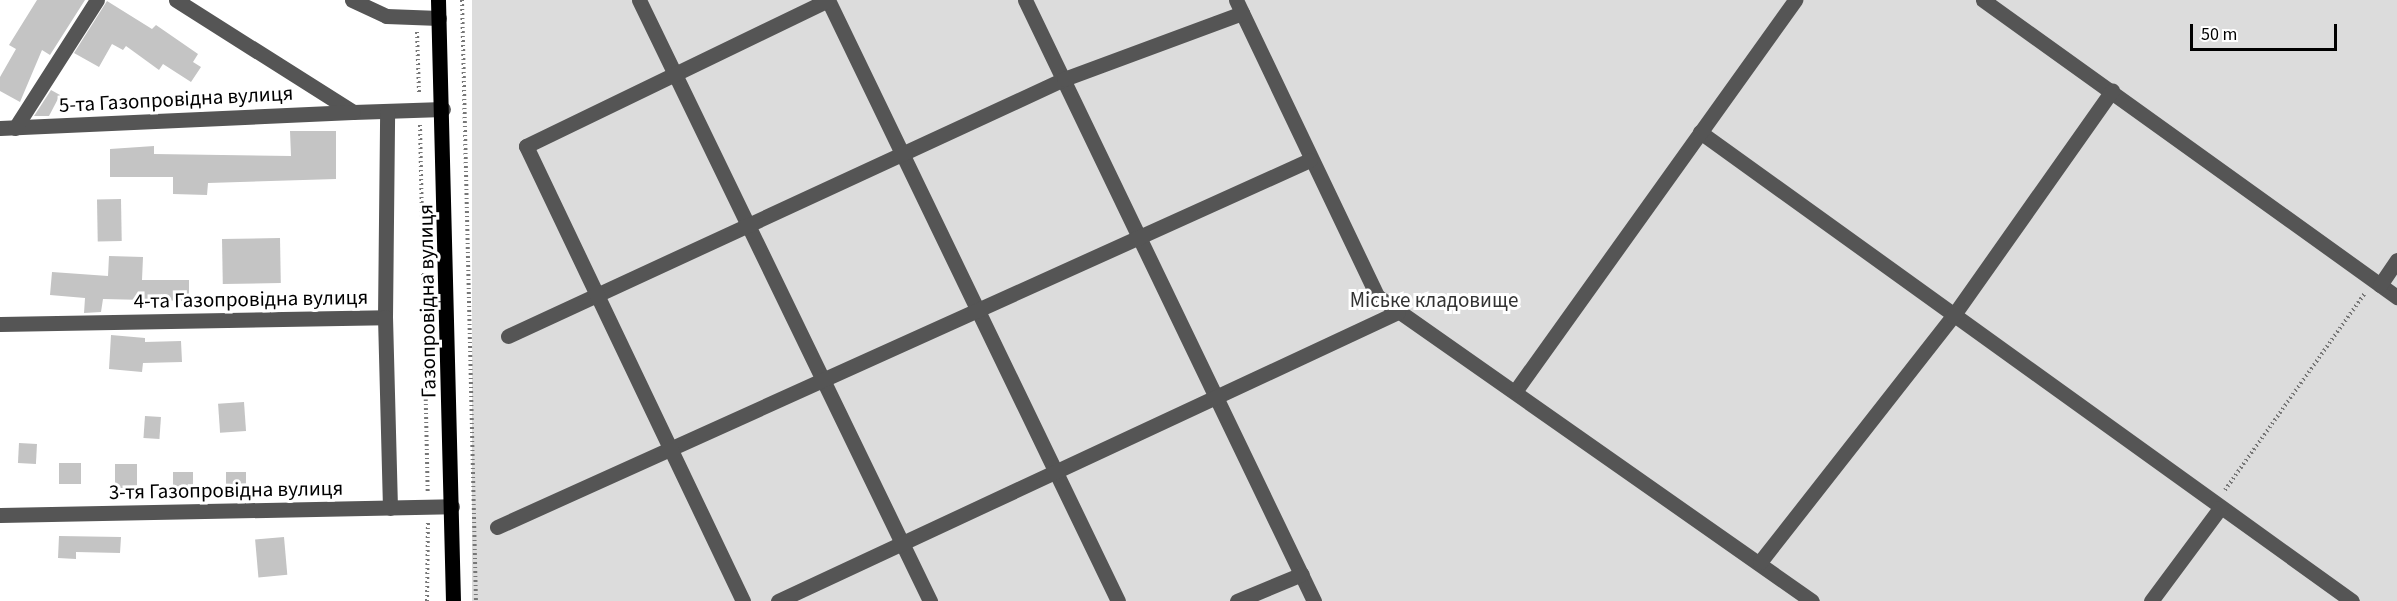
<!DOCTYPE html>
<meta charset="utf-8">
<style>
body{margin:0}
#map{position:relative;width:2397px;height:601px;overflow:hidden;background:#fff;font-family:"Source Sans 3",sans-serif}
div>[style]{position:absolute}
[style*='--x']{left:calc(var(--x)*1px);top:calc(var(--y)*1px);width:calc(var(--w)*1px);rotate:calc(var(--a)*1deg)}
.green>*{inset:0;background:#dcdcdc;transform-origin:0 0}
.building>*{inset:0;background:#c4c4c4;transform-origin:0 0}
.path>*{height:4px;margin-top:-2px;transform-origin:0;background:repeating-linear-gradient(90deg,#777 0 1.5px,transparent 0 4.5px)}
.minor>*{height:15px;margin:-7.5px;padding:0 7.5px;transform-origin:7.5px;border-radius:7.5px;background:#555}
.major>*{height:15px;margin:-7.5px;padding:0 7.5px;transform-origin:7.5px;border-radius:7.5px;background:#000}
span{translate:-50% -50%;white-space:nowrap;text-align:center;line-height:1.15;-webkit-text-stroke:6px #fff;paint-order:stroke}
.street-label{font-size:21px;color:#000}
.park-label{font-size:21px;color:#333}
.scale{position:absolute;left:2190px;top:24px;width:147px;height:27px;box-sizing:border-box;border:3px solid #000;border-top:0;padding-left:8px;font-size:18px;line-height:21px;white-space:nowrap;color:#000;-webkit-text-stroke:4px #fff;paint-order:stroke}
</style>
<div id="map">
<div class="green">
<i style="left:472px;top:0;width:1925px;height:601px"></i>
</div>
<div class="building">
<i style="clip-path:polygon(37px 0,85px 0,50px 55px,42px 50px,20px 102px,0 91px,0 77px,16px 49px,9px 45px)"></i>
<i style="clip-path:polygon(107px 1px,152px 29px,156px 25px,198px 54px,193px 62px,201px 67px,191px 82px,163px 64px,159px 70px,126px 46px,123px 50px,112px 44px,99px 67px,74px 53px)"></i>
<i style="clip-path:polygon(51px 90px,60px 95px,49px 116px,34px 116px)"></i>
<i style="clip-path:polygon(290px 131px,336px 131px,336px 179px,208px 183px,207px 195px,173px 194px,173px 177px,110px 177px,110px 149px,154px 146px,154px 154px,291px 156px)"></i>
<i style="left:121px;top:199px;width:42px;height:24px;rotate:89deg"></i>
<i style="left:280px;top:238px;width:45px;height:58px;rotate:89deg"></i>
<i style="clip-path:polygon(109px 256px,143px 257px,142px 280px,189px 280px,189px 301px,103px 299px,101px 312px,84px 313px,85px 298px,50px 295px,52px 272px,108px 276px)"></i>
<i style="clip-path:polygon(111px 335px,145px 338px,145px 342px,181px 341px,182px 362px,143px 363px,142px 372px,109px 369px)"></i>
<i style="left:244px;top:402px;width:29px;height:26px;rotate:86deg"></i>
<i style="left:145px;top:416px;width:16px;height:22px;rotate:4deg"></i>
<i style="left:19px;top:443px;width:18px;height:20px;rotate:3deg"></i>
<i style="left:59px;top:463px;width:22px;height:21px"></i>
<i style="left:115px;top:464px;width:22px;height:24px"></i>
<i style="left:173px;top:472px;width:20px;height:22px"></i>
<i style="left:246px;top:472px;width:20px;height:20px;rotate:90deg"></i>
<i style="clip-path:polygon(59px 536px,121px 537px,120px 553px,76px 552px,76px 559px,58px 558px)"></i>
<i style="left:284px;top:537px;width:38px;height:29px;rotate:85deg"></i>
</div>
<div class="path">
<i style="--x:462;--y:0;--w:601;--a:88.67"></i>
<i style="--x:417;--y:32;--w:61;--a:88.1"></i>
<i style="--x:420;--y:125;--w:367;--a:88.8"></i>
<i style="--x:2225;--y:490;--w:242;--a:-54.6"></i>
<i style="--x:427;--y:601;--w:80;--a:-89.3"></i>
</div>
<div class="minor">
<i style="--x:176;--y:0;--w:209;--a:32.3"></i>
<i style="--x:353;--y:112;--w:90;--a:-1.9"></i>
<i style="--x:352;--y:0;--w:38;--a:25"></i>
<i style="--x:386;--y:16;--w:53;--a:2.2"></i>
<i style="--x:639;--y:0;--w:668;--a:64.16"></i>
<i style="--x:828;--y:0;--w:667;--a:64.24"></i>
<i style="--x:1025;--y:0;--w:667;--a:64.32"></i>
<i style="--x:1236;--y:0;--w:328;--a:64.5"></i>
<i style="--x:1377;--y:296;--w:531;--a:35.04"></i>
<i style="--x:1983;--y:0;--w:510;--a:35.66"></i>
<i style="--x:0;--y:128;--w:353;--a:-2.6"></i>
<i style="--x:15;--y:128;--w:152;--a:-57.4"></i>
<i style="--x:1700;--y:132;--w:803;--a:35.73"></i>
<i style="--x:2380;--y:285;--w:30;--a:-56"></i>
<i style="--x:385;--y:317;--w:205;--a:-89.4"></i>
<i style="--x:0;--y:324;--w:385;--a:-1"></i>
<i style="--x:385;--y:317;--w:191;--a:88.5"></i>
<i style="--x:508;--y:336;--w:613;--a:-24.81"></i>
<i style="--x:1064;--y:79;--w:190;--a:-20.3"></i>
<i style="--x:1516;--y:390;--w:480;--a:-54.4"></i>
<i style="--x:0;--y:515;--w:452;--a:-1.1"></i>
<i style="--x:497;--y:527;--w:892;--a:-24.3"></i>
<i style="--x:1760;--y:562;--w:313;--a:-51.9"></i>
<i style="--x:1953;--y:316;--w:276;--a:-54.8"></i>
<i style="--x:743;--y:601;--w:504;--a:-115.5"></i>
<i style="--x:526;--y:146;--w:335;--a:-25.8"></i>
<i style="--x:778;--y:601;--w:684;--a:-24.99"></i>
<i style="--x:1237;--y:601;--w:70;--a:-22.6"></i>
<i style="--x:2151;--y:601;--w:116;--a:-53.4"></i>
</div>
<div class="major">
<i style="--x:438;--y:0;--w:601;--a:88.57"></i>
</div>
<div class="street-label">
<span style="left:176px;top:99px;rotate:-3deg">5-та Газопровідна вулиця</span>
<span style="left:251px;top:299px;rotate:-1deg">4-та Газопровідна вулиця</span>
<span style="left:427px;top:301px;rotate:-91deg">Газопровідна вулиця</span>
<span style="left:226px;top:490px;rotate:-1deg">3-тя Газопровідна вулиця</span>
</div>
<div class="park-label">
<span style="left:1434px;top:300px">Міське кладовище</span>
</div>
<div class="scale">50 m</div>
</div>
